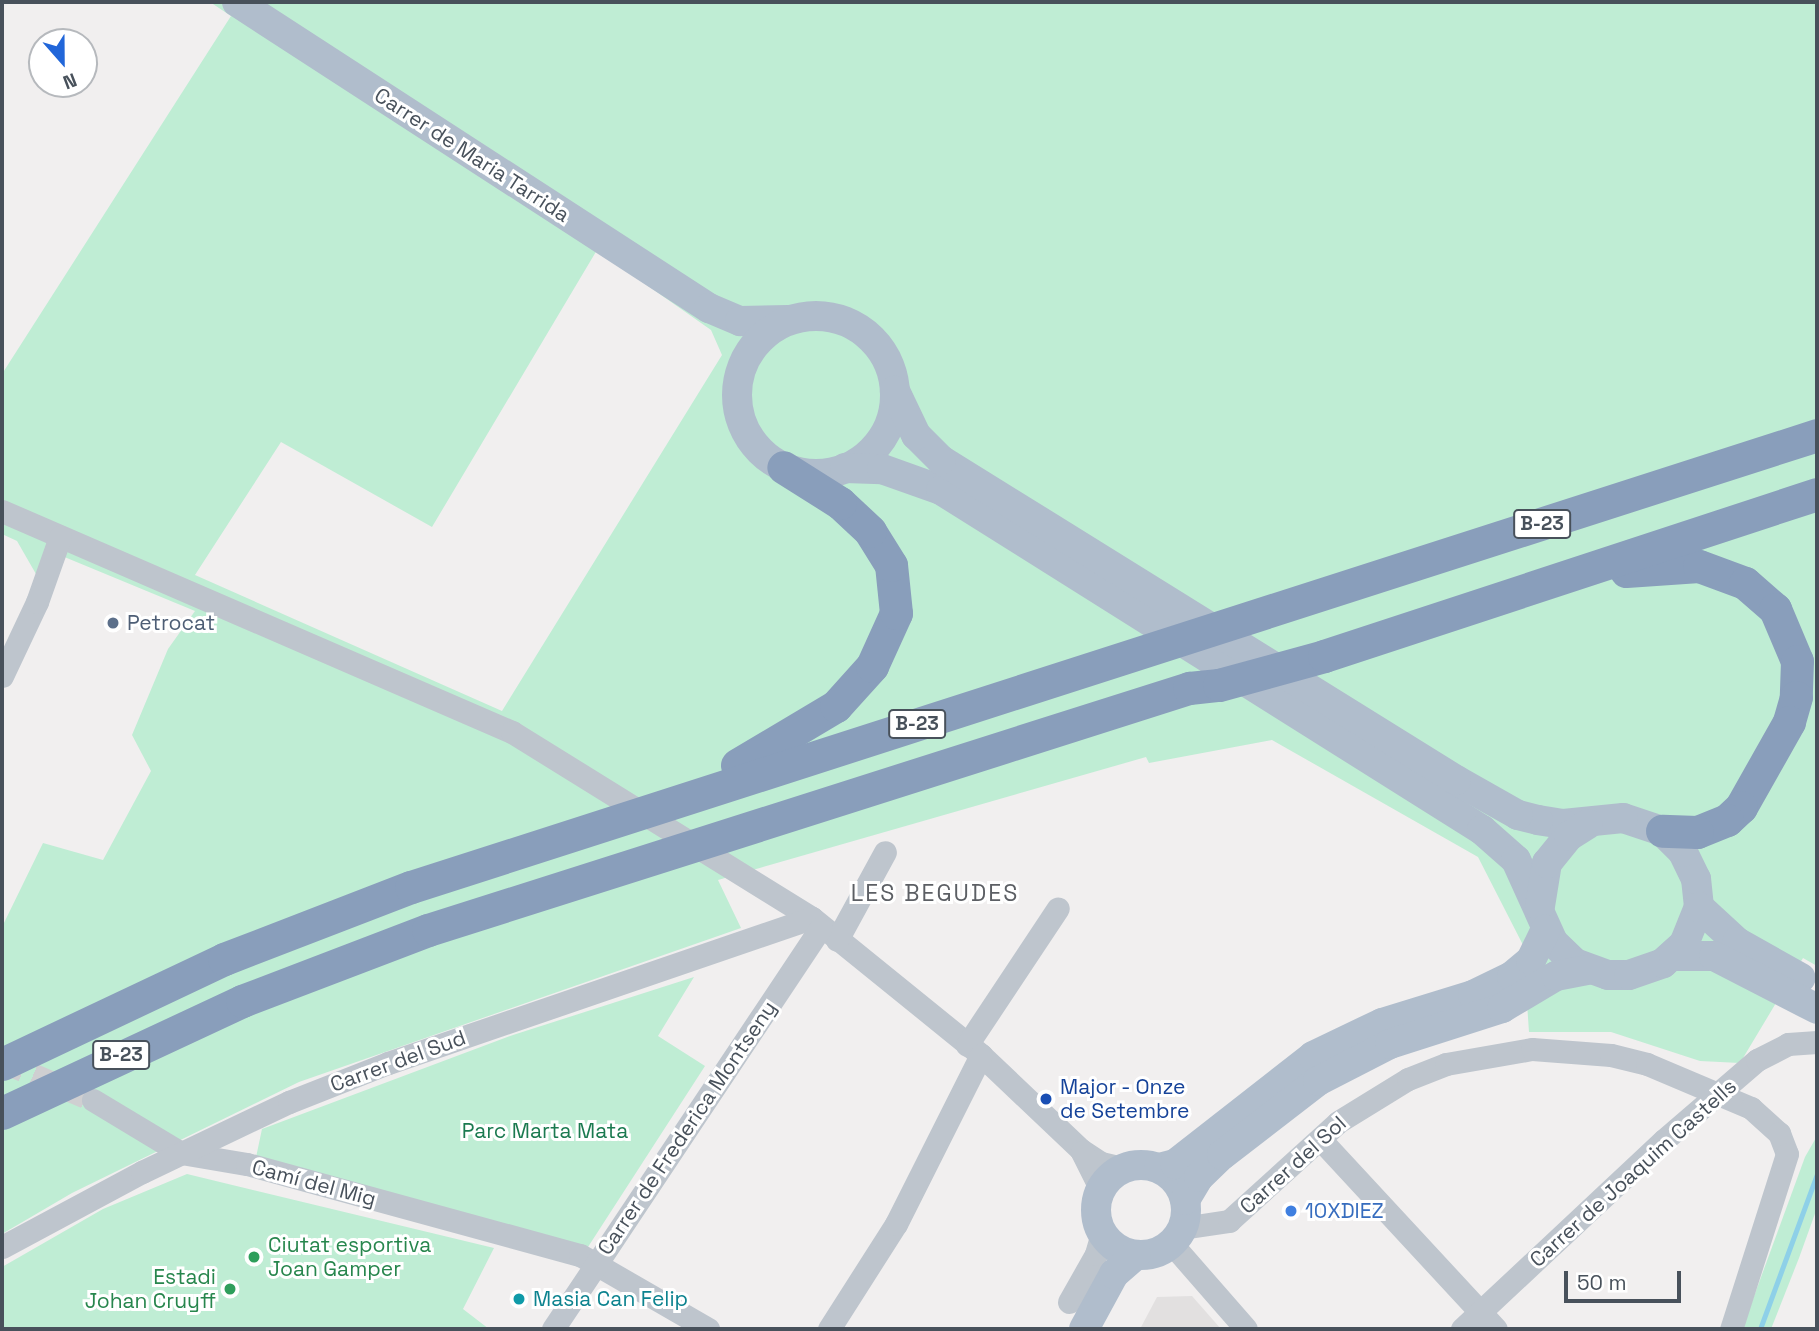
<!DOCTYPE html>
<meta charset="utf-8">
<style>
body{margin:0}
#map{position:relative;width:1819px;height:1331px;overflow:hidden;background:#f1efef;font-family:"Space Grotesk",sans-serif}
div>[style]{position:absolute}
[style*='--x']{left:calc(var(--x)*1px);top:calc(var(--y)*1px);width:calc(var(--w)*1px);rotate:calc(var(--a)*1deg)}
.education>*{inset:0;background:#e2e0e0}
.green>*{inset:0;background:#bfedd4}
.stream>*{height:4.5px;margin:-2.25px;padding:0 2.25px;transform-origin:2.25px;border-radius:2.25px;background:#8ed0e8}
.minor-tunnel>*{height:23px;margin-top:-11.5px;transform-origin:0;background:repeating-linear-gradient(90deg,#cfcfd1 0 23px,transparent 0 34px)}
.minor>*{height:23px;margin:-11.5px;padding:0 11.5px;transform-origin:11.5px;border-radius:11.5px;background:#bec5cd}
.major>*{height:30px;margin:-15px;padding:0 15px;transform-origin:15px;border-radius:15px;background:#b0bdcc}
.major>.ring{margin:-15px;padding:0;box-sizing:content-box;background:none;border:30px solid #b0bdcc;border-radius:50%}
.highway>*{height:33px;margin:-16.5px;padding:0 16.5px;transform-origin:16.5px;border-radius:16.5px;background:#899ebb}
.dots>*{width:19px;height:19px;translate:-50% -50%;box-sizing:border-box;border:4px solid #fff;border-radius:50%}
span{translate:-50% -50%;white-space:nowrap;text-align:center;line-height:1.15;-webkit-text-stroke:6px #fff;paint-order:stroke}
.shield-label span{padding:2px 5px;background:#fff;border:2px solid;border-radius:5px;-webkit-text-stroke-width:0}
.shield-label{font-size:19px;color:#48515b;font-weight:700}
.street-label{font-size:21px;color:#48515b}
.service-label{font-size:21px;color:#4e5e75}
.left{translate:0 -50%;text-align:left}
.transit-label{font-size:21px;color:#164399}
.park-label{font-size:21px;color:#1b7a50}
.shop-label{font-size:21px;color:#366cbe}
.leisure-label{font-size:21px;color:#27864d}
.right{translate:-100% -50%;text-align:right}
.culture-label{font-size:21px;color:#0d838f}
.neighbourhood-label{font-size:23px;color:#5c5f64;letter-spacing:2px}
.frame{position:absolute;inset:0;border:4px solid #48515b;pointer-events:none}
.north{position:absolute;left:28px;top:28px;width:70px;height:70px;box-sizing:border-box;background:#fff;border:2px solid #b6b9bd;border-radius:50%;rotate:159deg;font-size:19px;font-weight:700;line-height:28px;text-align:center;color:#48515b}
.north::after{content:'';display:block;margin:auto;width:24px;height:32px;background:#2166d9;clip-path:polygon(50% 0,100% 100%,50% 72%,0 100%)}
.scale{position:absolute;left:1564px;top:1271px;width:117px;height:32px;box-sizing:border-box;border:4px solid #48515b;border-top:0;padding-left:9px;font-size:21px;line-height:24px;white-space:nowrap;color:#48515b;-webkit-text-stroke:5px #fff;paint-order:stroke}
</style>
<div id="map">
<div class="education">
<i style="clip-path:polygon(1192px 1296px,1221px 1329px,1140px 1329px,1157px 1297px)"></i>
</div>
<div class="green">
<i style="clip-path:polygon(evenodd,210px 2px,1817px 2px,1817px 966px,1803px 958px,1740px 1063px,1700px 1061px,1611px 1032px,1529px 1032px,1523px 945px,1478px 857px,1272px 740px,1149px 763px,1146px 757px,718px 880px,741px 928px,299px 1082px,72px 1193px,2px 1234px,2px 927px,43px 843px,103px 860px,151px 771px,132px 735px,168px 649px,195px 611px,62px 556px,40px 581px,17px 541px,2px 534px,2px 374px,231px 16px,210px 2px,597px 250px,711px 330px,722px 355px,502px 711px,195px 575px,281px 442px,432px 527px,597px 250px)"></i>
<i style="clip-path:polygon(694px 977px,658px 1036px,705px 1066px,588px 1247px,255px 1162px,262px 1129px,513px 1035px)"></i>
<i style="clip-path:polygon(1817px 1136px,1817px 1208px,1799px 1258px,1771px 1329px,1742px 1329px,1805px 1157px)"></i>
<i style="clip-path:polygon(187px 1174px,494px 1248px,463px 1309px,489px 1329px,2px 1329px,2px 1267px,103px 1209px)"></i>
</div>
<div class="stream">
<i style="--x:1760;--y:1329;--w:165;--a:-69.8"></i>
</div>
<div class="minor-tunnel">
<i style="--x:2;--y:1061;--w:99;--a:23.2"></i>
</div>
<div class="minor">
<i style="--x:2;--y:511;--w:556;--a:23.43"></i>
<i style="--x:512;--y:732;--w:353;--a:31.8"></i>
<i style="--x:812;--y:918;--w:218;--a:39"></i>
<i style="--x:981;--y:1055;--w:138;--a:43.5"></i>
<i style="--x:1081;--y:1150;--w:24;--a:33"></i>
<i style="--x:1101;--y:1163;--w:22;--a:13"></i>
<i style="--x:2;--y:676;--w:82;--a:-64.7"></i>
<i style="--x:37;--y:602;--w:69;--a:-70.5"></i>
<i style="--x:837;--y:940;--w:100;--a:-61.4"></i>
<i style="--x:967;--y:1045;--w:164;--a:-56.4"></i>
<i style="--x:93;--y:1100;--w:103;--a:31.1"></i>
<i style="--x:181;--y:1153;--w:67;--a:9.5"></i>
<i style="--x:247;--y:1164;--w:345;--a:15.3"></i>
<i style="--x:580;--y:1255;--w:148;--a:30"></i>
<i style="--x:1320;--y:1139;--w:259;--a:47.2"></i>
<i style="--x:1082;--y:1152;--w:40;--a:63.4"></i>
<i style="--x:1182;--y:1228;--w:48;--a:-8.5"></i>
<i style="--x:1229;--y:1221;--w:147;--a:-42.2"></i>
<i style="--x:1338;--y:1122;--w:82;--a:-31.6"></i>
<i style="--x:1408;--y:1079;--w:41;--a:-21.5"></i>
<i style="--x:1446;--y:1064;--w:87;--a:-9.9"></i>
<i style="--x:1532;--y:1049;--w:79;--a:4.3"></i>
<i style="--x:1611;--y:1055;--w:37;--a:14"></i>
<i style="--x:1647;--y:1064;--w:113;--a:22.9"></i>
<i style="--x:1751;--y:1108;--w:38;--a:42"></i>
<i style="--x:1779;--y:1133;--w:22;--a:69"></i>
<i style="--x:1787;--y:1154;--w:184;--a:107.7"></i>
<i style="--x:1171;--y:1243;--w:114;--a:48.9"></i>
<i style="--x:2;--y:1247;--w:159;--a:-28.2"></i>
<i style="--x:142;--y:1172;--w:163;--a:-25.5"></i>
<i style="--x:289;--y:1102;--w:106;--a:-21.5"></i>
<i style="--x:388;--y:1063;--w:448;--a:-18.9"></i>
<i style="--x:1069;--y:1302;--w:55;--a:-60.6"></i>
<i style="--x:1096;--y:1254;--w:22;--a:-74"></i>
<i style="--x:553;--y:1329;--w:483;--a:-56.3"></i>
<i style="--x:829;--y:1329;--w:125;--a:-57.5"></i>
<i style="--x:896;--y:1224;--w:189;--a:-63.3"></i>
<i style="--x:1462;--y:1329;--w:277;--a:-43.1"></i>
<i style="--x:1664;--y:1140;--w:123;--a:-40.7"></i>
<i style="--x:1757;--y:1060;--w:35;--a:-27"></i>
<i style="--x:1788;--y:1044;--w:29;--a:-4"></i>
</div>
<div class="major">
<i style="--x:237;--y:2;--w:563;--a:32.96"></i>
<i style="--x:709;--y:308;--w:34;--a:23"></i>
<i style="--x:740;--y:321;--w:48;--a:-1.2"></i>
<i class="ring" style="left:737px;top:316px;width:128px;height:128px"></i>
<i style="--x:845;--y:468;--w:37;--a:2"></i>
<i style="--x:882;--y:469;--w:63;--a:19.6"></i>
<i style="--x:941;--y:490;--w:639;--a:32.15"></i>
<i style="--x:1482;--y:830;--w:45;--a:41.4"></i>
<i style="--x:1516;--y:860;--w:90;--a:65.7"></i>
<i style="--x:1553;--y:942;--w:30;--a:44"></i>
<i style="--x:1575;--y:963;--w:35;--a:20"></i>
<i style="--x:1608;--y:975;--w:21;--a:0"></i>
<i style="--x:1629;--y:975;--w:36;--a:-19"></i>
<i style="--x:1663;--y:963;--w:28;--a:-42"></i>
<i style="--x:1684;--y:944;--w:40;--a:-68"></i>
<i style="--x:1699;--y:907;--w:28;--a:-96"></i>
<i style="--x:1696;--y:879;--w:30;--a:-116"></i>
<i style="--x:1683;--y:852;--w:30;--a:-135"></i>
<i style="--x:1662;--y:831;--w:41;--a:-161.6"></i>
<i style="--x:1623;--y:818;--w:60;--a:174.3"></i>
<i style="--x:1563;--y:824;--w:25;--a:-171"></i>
<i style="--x:1538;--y:820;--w:21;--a:-166"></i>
<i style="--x:1518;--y:815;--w:71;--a:-150.6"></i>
<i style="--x:1456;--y:780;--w:606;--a:-148.14"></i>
<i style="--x:941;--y:460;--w:35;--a:-135"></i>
<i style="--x:916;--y:435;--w:49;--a:-115.5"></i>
<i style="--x:1540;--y:906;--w:44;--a:-80.8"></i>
<i style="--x:1547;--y:863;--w:35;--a:-51"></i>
<i style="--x:1569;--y:836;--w:22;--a:-32"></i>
<i style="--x:1699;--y:907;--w:52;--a:42.6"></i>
<i style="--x:1737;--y:942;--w:73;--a:29.4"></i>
<i style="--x:1674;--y:956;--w:40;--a:0"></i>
<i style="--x:1714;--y:956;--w:116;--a:27.2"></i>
<i class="ring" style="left:1096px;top:1165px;width:60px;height:60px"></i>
<i style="--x:1159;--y:1168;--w:16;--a:-14"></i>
<i style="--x:1175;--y:1164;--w:175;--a:-38"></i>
<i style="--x:1313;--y:1056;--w:76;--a:-25.6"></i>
<i style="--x:1382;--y:1023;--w:95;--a:-17.1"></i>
<i style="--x:1473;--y:995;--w:43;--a:-26"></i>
<i style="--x:1512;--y:976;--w:25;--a:-40"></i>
<i style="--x:1531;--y:960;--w:34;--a:-64"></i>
<i style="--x:1185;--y:1200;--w:27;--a:-59"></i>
<i style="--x:1199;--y:1177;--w:32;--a:-44"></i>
<i style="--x:1222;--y:1155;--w:121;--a:-37.6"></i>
<i style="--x:1318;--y:1081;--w:81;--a:-27.2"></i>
<i style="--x:1390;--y:1044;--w:118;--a:-17.8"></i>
<i style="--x:1502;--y:1008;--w:63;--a:-30.7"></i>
<i style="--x:1556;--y:976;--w:33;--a:-11"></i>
<i style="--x:1084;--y:1329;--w:63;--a:-61.4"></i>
<i style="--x:1114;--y:1274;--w:29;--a:-41"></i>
</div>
<div class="highway">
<i style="--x:1626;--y:571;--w:73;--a:-3.9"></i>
<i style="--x:1699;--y:566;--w:49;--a:20.3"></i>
<i style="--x:1745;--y:583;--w:40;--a:41"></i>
<i style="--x:1775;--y:609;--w:56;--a:67.1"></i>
<i style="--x:1797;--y:661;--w:36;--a:92"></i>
<i style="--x:1796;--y:697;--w:26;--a:106"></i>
<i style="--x:1789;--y:722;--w:98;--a:119.5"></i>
<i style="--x:1741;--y:807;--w:19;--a:137"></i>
<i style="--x:1727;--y:820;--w:32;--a:158"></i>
<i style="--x:1697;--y:832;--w:35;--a:-178"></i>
<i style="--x:737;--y:765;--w:115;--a:-30.8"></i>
<i style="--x:836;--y:706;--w:54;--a:-48"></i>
<i style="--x:872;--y:666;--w:58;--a:-65.6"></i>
<i style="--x:896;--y:613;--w:48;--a:-95.9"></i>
<i style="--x:891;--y:565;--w:40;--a:-122"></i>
<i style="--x:870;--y:531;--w:41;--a:-137"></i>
<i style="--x:840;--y:503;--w:67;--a:-147.7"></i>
<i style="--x:2;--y:1064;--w:246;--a:-25.3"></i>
<i style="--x:224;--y:959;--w:200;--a:-21.1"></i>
<i style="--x:411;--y:887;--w:1477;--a:-17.82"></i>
<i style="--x:2;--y:1113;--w:265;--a:-25"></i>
<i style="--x:242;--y:1001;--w:199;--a:-20.9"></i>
<i style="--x:428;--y:930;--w:799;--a:-17.64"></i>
<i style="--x:1189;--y:688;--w:30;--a:-6"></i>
<i style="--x:1219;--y:685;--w:109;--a:-15.4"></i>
<i style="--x:1324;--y:656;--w:519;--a:-18.19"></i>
</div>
<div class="dots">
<i style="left:113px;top:623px;background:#5c6f8a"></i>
<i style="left:1046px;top:1099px;background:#1a4fb4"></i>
<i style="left:1291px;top:1211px;background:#3f7fe0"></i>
<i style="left:254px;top:1257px;background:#2e9e5b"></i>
<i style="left:230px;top:1289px;background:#2e9e5b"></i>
<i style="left:519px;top:1299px;background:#0f9aa8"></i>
</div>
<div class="shield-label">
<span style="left:1542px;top:524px">B-23</span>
<span style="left:917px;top:724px">B-23</span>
<span style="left:121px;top:1055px">B-23</span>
</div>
<div class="street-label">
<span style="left:472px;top:155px;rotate:33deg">Carrer de Maria Tarrida</span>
<span style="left:398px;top:1061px;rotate:-20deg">Carrer del Sud</span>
<span style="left:687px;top:1128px;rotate:-56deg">Carrer de Frederica Montseny</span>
<span style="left:1293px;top:1165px;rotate:-42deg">Carrer del Sol</span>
<span style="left:1633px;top:1173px;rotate:-42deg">Carrer de Joaquim Castells</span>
<span style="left:314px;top:1183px;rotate:15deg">Camí del Mig</span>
</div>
<div class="service-label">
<span class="left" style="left:127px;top:623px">Petrocat</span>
</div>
<div class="transit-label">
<span class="left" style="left:1060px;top:1099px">Major - Onze<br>de Setembre</span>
</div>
<div class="park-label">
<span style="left:545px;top:1131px">Parc Marta Mata</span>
</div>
<div class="shop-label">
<span class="left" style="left:1305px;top:1211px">10XDIEZ</span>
</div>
<div class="leisure-label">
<span class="left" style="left:268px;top:1257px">Ciutat esportiva<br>Joan Gamper</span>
<span class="right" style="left:216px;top:1289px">Estadi<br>Johan Cruyff</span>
</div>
<div class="culture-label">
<span class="left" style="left:533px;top:1299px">Masia Can Felip</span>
</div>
<div class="neighbourhood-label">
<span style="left:935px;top:893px">LES BEGUDES</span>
</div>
<div class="frame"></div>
<div class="north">N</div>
<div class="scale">50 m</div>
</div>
